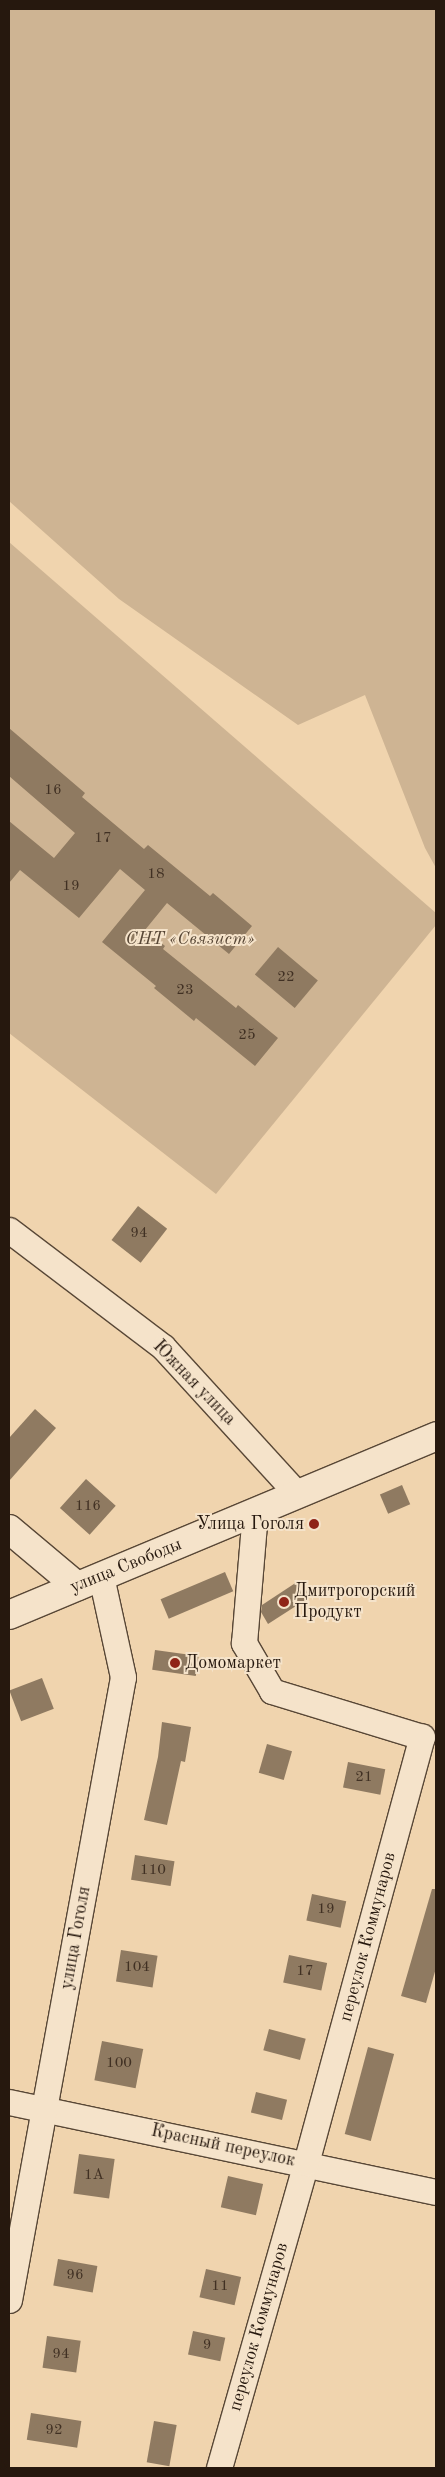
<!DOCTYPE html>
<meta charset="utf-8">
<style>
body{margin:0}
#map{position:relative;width:445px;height:2477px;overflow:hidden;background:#f0d4ae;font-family:"Old Standard TT",serif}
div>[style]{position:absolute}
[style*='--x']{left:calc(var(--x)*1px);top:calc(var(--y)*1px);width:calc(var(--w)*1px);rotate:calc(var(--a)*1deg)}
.green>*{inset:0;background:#ceb493}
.building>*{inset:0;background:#8f7a61;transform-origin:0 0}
.roads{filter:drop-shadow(1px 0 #584736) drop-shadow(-1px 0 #584736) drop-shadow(0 1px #584736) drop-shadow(0 -1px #584736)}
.street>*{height:25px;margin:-12.5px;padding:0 12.5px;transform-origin:12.5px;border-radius:12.5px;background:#f5e3ca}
.secondary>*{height:28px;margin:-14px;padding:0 14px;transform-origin:14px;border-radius:14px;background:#f5e3ca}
.dots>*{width:14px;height:14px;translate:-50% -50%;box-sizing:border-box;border:2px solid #f5e3ca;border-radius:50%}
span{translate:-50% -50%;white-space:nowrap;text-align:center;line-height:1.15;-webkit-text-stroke:4px #f5e3ca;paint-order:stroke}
.number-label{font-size:15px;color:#403023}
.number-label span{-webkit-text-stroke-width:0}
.park-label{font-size:18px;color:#584736;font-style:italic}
.street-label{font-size:18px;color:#26180e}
.poi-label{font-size:18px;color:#26180e}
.right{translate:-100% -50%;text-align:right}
.left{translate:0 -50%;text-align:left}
.frame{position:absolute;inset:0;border:10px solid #26180e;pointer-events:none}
</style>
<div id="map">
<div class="green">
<i style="clip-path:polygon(9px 9px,436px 9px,436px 868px,425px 848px,365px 695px,298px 725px,119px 599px,9px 501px)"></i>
<i style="clip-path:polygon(9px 542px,436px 913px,436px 925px,216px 1194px,9px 1033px)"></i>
</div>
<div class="building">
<i style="clip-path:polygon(9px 728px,85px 793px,82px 797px,144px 849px,148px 845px,210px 896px,213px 893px,252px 926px,229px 954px,167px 903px,145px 930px,165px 946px,163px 949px,236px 1008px,238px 1005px,278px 1038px,255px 1066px,196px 1018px,194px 1021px,154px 988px,156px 986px,102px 942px,145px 890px,120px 869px,79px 918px,20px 870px,9px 883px,9px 821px,54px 858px,75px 833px,9px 776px)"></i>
<i style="left:278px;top:947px;width:52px;height:36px;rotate:40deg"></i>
<i style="left:138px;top:1206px;width:37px;height:43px;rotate:38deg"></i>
<i style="clip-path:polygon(35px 1409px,56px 1428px,9px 1481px,9px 1438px)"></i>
<i style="left:86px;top:1479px;width:40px;height:39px;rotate:42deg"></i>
<i style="left:402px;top:1485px;width:21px;height:24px;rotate:67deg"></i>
<i style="left:225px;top:1572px;width:21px;height:70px;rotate:67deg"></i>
<i style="clip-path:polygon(300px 1580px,310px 1597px,268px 1624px,261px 1612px,262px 1605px)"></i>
<i style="left:155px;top:1650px;width:44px;height:20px;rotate:8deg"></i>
<i style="left:42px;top:1678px;width:33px;height:35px;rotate:69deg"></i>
<i style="clip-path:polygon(162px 1722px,191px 1727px,185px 1762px,181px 1761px,167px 1825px,144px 1820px,158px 1757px)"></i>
<i style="left:267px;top:1744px;width:26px;height:30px;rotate:16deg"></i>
<i style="left:348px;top:1762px;width:38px;height:26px;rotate:11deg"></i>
<i style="left:135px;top:1855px;width:40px;height:25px;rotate:9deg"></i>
<i style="clip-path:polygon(432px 1889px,436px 1889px,436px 1968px,426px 2003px,401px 1996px)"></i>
<i style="left:312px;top:1894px;width:35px;height:27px;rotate:12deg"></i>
<i style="left:121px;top:1950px;width:37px;height:32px;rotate:9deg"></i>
<i style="left:289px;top:1955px;width:39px;height:28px;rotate:12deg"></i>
<i style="left:269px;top:2029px;width:38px;height:22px;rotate:15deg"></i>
<i style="left:102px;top:2041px;width:42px;height:40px;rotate:11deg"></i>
<i style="left:368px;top:2047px;width:27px;height:90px;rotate:15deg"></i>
<i style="left:256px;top:2092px;width:32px;height:21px;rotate:14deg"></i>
<i style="left:79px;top:2154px;width:36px;height:40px;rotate:8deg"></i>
<i style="left:228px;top:2176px;width:36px;height:32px;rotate:13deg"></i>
<i style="left:58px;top:2259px;width:40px;height:27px;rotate:10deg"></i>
<i style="left:206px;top:2269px;width:36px;height:29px;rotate:13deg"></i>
<i style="left:193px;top:2331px;width:33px;height:24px;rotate:12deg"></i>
<i style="left:47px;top:2336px;width:34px;height:32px;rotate:8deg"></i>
<i style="left:31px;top:2413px;width:51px;height:27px;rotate:9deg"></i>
<i style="left:154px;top:2421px;width:23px;height:42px;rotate:10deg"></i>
</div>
<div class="roads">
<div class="street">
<i style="--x:9;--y:1230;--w:193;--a:37.2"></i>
<i style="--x:163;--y:1347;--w:199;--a:47.6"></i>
<i style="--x:9;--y:2102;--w:436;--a:11.9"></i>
<i style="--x:9;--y:2300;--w:633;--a:-79.63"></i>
<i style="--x:123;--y:1677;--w:103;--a:-102.3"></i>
<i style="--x:219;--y:2468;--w:317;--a:-74.1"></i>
<i style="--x:306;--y:2163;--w:442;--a:-74.8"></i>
<i style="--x:422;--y:1737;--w:157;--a:-163"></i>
<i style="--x:272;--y:1691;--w:56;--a:-120.3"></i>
<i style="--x:244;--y:1643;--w:131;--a:-85.2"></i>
</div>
<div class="secondary">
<i style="--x:9;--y:1529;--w:89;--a:40"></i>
<i style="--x:9;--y:1615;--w:463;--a:-22.7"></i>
</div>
</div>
<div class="dots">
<i style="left:314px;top:1524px;background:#8f2418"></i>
<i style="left:284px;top:1602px;background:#8f2418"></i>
<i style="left:175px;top:1663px;background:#8f2418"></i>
</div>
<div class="number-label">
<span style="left:53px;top:791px">16</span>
<span style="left:103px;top:839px">17</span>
<span style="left:156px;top:875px">18</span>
<span style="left:71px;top:887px">19</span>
<span style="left:286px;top:978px">22</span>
<span style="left:185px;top:991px">23</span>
<span style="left:247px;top:1036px">25</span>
<span style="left:139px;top:1234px">94</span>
<span style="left:88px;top:1507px">116</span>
<span style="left:364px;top:1778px">21</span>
<span style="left:153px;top:1871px">110</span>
<span style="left:326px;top:1910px">19</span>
<span style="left:137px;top:1968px">104</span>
<span style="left:305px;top:1972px">17</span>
<span style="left:119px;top:2064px">100</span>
<span style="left:94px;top:2176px">1А</span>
<span style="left:75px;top:2276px">96</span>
<span style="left:220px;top:2287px">11</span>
<span style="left:207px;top:2346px">9</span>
<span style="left:61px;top:2355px">94</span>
<span style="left:54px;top:2431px">92</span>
</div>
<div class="park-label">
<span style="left:190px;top:939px">СНТ «Связист»</span>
</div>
<div class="street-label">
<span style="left:194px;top:1383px;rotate:46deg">Южная улица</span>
<span style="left:126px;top:1566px;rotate:-22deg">улица Свободы</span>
<span style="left:368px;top:1937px;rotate:-75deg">переулок Коммунаров</span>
<span style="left:76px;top:1938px;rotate:-80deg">улица Гоголя</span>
<span style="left:223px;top:2146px;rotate:12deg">Красный переулок</span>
<span style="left:259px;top:2327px;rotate:-74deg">переулок Коммунаров</span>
</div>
<div class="poi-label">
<span class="right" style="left:304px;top:1524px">Улица Гоголя</span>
<span class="left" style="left:294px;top:1602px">Дмитрогорский<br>Продукт</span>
<span class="left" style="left:185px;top:1663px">Домомаркет</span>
</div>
<div class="frame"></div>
</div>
